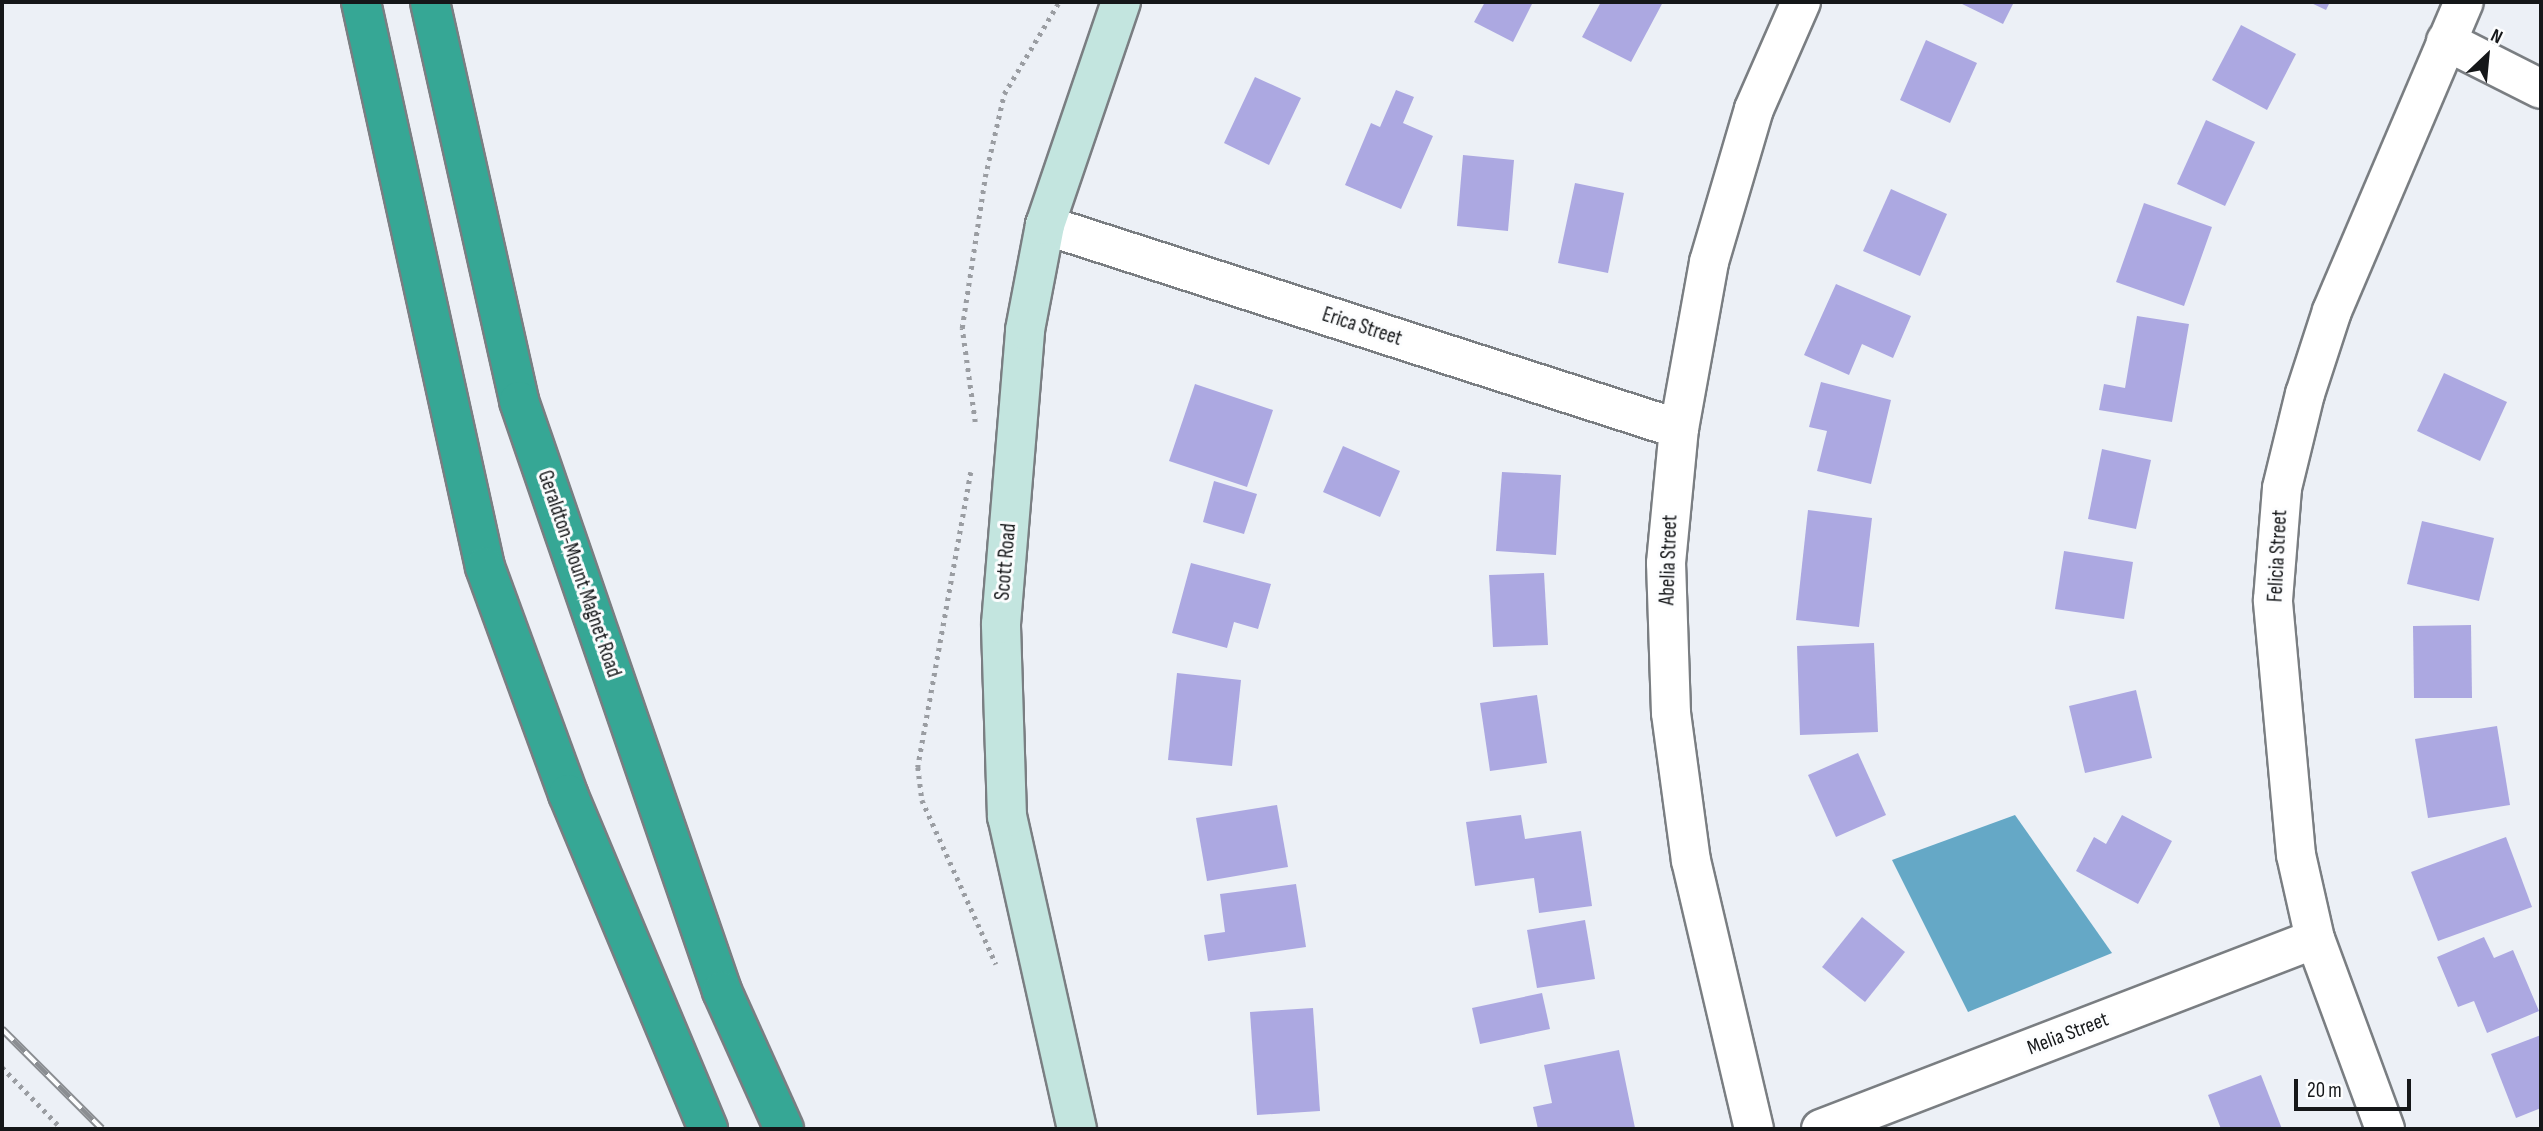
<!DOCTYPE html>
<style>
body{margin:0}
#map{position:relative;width:2543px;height:1131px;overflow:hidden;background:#ecf0f6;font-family:"Sofia Sans Condensed",sans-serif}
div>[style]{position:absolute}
.water>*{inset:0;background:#65a8c6}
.building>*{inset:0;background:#aca8e1}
.path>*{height:4.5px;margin-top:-2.25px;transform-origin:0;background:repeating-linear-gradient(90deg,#9a9da2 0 3.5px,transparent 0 8.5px)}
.roads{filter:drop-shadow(2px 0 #7a7e82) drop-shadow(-2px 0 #7a7e82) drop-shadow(0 2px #7a7e82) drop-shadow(0 -2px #7a7e82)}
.street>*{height:38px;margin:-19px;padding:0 19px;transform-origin:19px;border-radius:19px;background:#fff}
.secondary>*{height:38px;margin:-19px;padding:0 19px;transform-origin:19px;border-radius:19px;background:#c3e5df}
.highway>*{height:38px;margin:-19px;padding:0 19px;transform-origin:19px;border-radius:19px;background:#36a795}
.rail>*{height:8px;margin-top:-4px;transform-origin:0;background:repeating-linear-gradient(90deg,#fcfdfe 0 16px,#8b8e92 0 32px);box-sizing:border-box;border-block:2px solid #8b8e92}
span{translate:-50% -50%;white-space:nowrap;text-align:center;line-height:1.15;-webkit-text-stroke:6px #fcfdfe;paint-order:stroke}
.street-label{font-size:21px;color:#151719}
.frame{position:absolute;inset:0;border:4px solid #151719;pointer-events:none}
.north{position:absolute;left:2452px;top:21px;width:70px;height:70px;-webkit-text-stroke:5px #fcfdfe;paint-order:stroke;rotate:26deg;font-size:19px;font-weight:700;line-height:28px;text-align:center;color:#151719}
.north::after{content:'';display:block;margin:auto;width:24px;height:32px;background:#151719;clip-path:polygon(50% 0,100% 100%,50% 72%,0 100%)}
.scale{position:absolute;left:2294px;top:1079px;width:117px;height:32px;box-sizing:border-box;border:4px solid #151719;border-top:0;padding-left:9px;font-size:21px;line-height:24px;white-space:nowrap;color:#151719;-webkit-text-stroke:5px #fcfdfe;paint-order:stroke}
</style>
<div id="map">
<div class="water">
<div style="clip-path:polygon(2015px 815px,2112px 953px,1968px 1012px,1892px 860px)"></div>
</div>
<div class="building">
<div style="clip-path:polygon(1485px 2px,1533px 2px,1513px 42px,1474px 22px)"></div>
<div style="clip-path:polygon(1601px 2px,1663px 2px,1631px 62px,1582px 37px)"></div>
<div style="clip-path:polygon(1958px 2px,2014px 2px,2003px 24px)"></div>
<div style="clip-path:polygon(2309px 2px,2330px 2px,2326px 10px)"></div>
<div style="clip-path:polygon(2241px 25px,2296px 54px,2267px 110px,2212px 80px)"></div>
<div style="clip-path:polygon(1926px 40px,1977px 63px,1950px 123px,1900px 100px)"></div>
<div style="clip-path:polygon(1255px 77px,1301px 98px,1269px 165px,1224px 143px)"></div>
<div style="clip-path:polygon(1396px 90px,1414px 97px,1403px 123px,1433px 136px,1401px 209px,1345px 185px,1371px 123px,1380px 127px)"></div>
<div style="clip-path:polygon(2206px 120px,2255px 142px,2225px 206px,2177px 184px)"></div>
<div style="clip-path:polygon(1463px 155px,1514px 160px,1508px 231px,1457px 226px)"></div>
<div style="clip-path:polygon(1575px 183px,1624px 193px,1608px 273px,1558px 263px)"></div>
<div style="clip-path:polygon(1891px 189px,1947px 214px,1920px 276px,1863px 251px)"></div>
<div style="clip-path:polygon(2144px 203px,2212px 227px,2184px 306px,2116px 282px)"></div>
<div style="clip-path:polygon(1836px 284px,1911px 316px,1893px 358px,1862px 344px,1849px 375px,1804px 355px)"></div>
<div style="clip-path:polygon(2137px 316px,2189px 324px,2172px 422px,2099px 410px,2104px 384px,2125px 388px)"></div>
<div style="clip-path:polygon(2444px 373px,2507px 402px,2480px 461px,2417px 431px)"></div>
<div style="clip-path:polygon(1821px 382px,1891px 400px,1871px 484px,1817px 471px,1827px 431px,1809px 427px)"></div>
<div style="clip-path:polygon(1195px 384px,1273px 410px,1247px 487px,1169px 461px)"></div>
<div style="clip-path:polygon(1343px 446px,1400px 471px,1380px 517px,1323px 492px)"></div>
<div style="clip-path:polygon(2102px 449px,2151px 460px,2136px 529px,2088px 519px)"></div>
<div style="clip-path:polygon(1502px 472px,1561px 475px,1556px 555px,1496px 551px)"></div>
<div style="clip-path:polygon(1214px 481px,1257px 494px,1244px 534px,1203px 522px)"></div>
<div style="clip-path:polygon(1808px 510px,1872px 518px,1859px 627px,1796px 620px)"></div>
<div style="clip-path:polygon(2422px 521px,2494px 538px,2479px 601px,2407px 584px)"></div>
<div style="clip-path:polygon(2064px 551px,2133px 562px,2124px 619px,2055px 609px)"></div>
<div style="clip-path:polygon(1191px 563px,1271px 584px,1258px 629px,1234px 622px,1227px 648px,1172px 633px)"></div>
<div style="clip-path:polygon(1544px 573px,1548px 645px,1493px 647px,1489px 575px)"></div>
<div style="clip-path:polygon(2471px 625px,2472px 698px,2414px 698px,2413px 626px)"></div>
<div style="clip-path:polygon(1874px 643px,1878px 732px,1800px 735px,1797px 646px)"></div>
<div style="clip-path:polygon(1177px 673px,1241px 680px,1232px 766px,1168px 760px)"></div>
<div style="clip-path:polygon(2136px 690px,2152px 758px,2085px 773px,2069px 706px)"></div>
<div style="clip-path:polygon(1537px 695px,1547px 763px,1490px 771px,1480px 703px)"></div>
<div style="clip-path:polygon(2497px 726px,2510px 805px,2428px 818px,2415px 739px)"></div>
<div style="clip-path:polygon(1858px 753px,1886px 815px,1836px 837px,1808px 775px)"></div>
<div style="clip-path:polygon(1277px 805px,1288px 867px,1207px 881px,1196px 818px)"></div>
<div style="clip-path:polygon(1521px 815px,1525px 839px,1581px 831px,1592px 906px,1539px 913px,1534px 878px,1475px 886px,1466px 822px)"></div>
<div style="clip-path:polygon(2122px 815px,2172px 841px,2138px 904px,2076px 871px,2094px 837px,2106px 844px)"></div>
<div style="clip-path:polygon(2506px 837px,2532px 907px,2438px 941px,2411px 872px)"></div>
<div style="clip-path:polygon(1296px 884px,1306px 947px,1208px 961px,1204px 935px,1225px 932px,1220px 894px)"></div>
<div style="clip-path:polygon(1862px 917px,1905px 952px,1865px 1002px,1822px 967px)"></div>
<div style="clip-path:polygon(1585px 920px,1595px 979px,1537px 988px,1527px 930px)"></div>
<div style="clip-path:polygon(2484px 937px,2494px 958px,2513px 950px,2539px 1011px,2487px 1033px,2474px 1001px,2458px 1007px,2437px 957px)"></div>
<div style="clip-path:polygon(1542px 993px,1550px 1029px,1480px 1044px,1472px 1008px)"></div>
<div style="clip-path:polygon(1313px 1008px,1320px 1111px,1257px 1115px,1250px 1012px)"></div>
<div style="clip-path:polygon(2541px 1035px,2541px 1108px,2516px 1118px,2491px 1054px)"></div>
<div style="clip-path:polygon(1619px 1050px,1635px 1128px,1538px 1129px,1533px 1107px,1552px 1103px,1544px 1065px)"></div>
<div style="clip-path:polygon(2261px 1075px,2282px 1129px,2221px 1129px,2208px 1095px)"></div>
</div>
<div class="path">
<div style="left:975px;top:422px;width:95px;rotate:-97.9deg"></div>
<div style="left:962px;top:328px;width:153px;rotate:-81.3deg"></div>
<div style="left:985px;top:177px;width:85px;rotate:-77.1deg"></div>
<div style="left:1004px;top:94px;width:107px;rotate:-59.1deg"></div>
<div style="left:971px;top:472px;width:300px;rotate:100.2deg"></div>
<div style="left:918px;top:767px;width:33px;rotate:83deg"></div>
<div style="left:922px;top:800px;width:180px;rotate:65.7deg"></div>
<div style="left:2px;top:1067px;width:86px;rotate:45.9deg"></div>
</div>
<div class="roads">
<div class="street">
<div style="left:2446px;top:41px;width:106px;rotate:26.8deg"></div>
<div style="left:1045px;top:225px;width:666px;rotate:17.84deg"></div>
<div style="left:1754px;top:1129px;width:275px;rotate:-103.2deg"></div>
<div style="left:1691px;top:861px;width:149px;rotate:-97.7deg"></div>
<div style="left:1671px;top:713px;width:150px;rotate:-91.9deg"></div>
<div style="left:1666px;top:563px;width:135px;rotate:-84.5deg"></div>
<div style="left:1679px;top:429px;width:170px;rotate:-79.8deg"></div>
<div style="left:1709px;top:262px;width:159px;rotate:-73.6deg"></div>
<div style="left:1754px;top:109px;width:117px;rotate:-66.3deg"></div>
<div style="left:1821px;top:1129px;width:529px;rotate:-21.04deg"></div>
<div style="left:2385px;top:1129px;width:202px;rotate:-110.2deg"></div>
<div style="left:2315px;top:939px;width:86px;rotate:-102.7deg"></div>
<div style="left:2296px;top:855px;width:256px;rotate:-95.2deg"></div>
<div style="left:2273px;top:600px;width:112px;rotate:-85.4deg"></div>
<div style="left:2282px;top:488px;width:97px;rotate:-76.3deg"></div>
<div style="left:2305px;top:394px;width:87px;rotate:-72deg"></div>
<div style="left:2332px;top:311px;width:336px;rotate:-66.9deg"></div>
</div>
<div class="secondary">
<div style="left:1077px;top:1129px;width:320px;rotate:-102.6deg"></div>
<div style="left:1007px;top:817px;width:193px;rotate:-91.8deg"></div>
<div style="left:1001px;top:624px;width:295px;rotate:-85.3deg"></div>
<div style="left:1025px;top:330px;width:107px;rotate:-79.2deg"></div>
<div style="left:1045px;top:225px;width:236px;rotate:-71.2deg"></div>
</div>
<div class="highway">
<div style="left:361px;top:2px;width:578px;rotate:77.62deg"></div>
<div style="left:485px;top:567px;width:242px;rotate:69.9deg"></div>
<div style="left:568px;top:794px;width:363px;rotate:67.3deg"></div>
<div style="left:430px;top:2px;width:409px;rotate:77.4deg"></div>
<div style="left:519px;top:401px;width:624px;rotate:71.01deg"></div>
<div style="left:722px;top:991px;width:151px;rotate:65.8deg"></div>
</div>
</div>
<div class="rail">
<div style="left:2px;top:1029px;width:141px;rotate:45deg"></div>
</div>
<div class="street-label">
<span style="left:1362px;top:327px;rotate:18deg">Erica Street</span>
<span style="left:2278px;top:556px;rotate:-87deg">Felicia Street</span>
<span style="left:1669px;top:560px;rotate:-88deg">Abelia Street</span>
<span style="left:1006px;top:562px;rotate:-85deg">Scott Road</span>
<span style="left:579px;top:574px;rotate:71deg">Geraldton-Mount Magnet Road</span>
<span style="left:2068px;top:1034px;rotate:-21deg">Melia Street</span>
</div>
<div class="frame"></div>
<div class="north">N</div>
<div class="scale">20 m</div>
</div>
